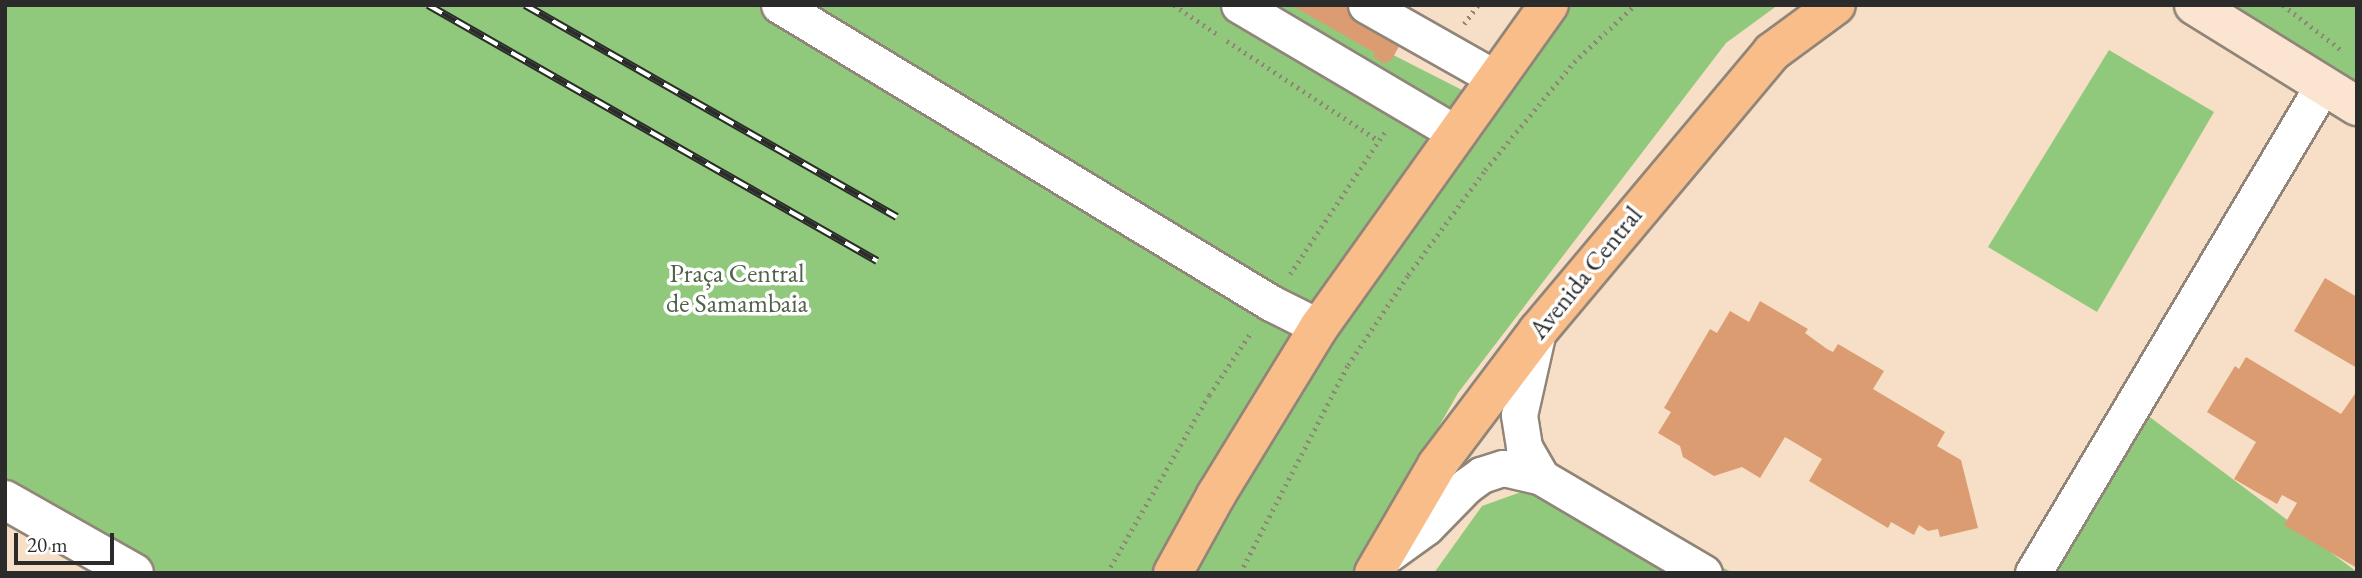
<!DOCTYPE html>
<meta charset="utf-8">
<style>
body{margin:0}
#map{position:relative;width:2362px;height:578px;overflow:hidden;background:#f6dfc6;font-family:"EB Garamond",serif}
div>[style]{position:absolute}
.green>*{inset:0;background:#91c97c}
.building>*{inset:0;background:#dc9c72}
.path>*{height:4.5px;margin-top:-2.25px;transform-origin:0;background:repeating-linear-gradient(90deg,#908578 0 2px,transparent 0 7px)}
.roads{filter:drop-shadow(2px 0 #908578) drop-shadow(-2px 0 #908578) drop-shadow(0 2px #908578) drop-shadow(0 -2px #908578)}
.minor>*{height:35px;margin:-17.5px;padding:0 17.5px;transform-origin:17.5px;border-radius:17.5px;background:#fff}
.tertiary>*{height:38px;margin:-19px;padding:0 19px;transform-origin:19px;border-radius:19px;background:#fff}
.secondary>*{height:38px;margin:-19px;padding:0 19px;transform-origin:19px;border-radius:19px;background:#fce5d0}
.primary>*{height:38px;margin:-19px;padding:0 19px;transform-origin:19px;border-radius:19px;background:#f8bd89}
.rail>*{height:8px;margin-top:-4px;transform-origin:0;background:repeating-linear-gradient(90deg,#fff 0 16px,#2b2b2b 0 32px);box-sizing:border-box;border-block:2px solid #2b2b2b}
span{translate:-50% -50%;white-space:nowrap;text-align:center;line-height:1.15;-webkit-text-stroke:7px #fff;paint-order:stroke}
.street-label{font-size:26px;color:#2b2b2b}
.park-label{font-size:26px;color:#4f6247}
.frame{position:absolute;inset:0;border:7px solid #2b2b2b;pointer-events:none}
.scale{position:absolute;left:14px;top:533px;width:100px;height:32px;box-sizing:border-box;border:4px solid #2b2b2b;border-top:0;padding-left:9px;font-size:21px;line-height:24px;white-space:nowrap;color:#2b2b2b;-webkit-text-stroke:5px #fff;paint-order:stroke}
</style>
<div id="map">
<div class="green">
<div style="clip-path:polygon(5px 5px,1295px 5px,1468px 93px,1320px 297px,1304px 303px,1281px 357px,1164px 573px,119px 573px,5px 509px)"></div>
<div style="clip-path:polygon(1566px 5px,1778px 5px,1726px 43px,1458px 393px,1355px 573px,1187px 573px,1310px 355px)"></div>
<div style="clip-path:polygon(2221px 5px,2357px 5px,2357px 87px)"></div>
<div style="clip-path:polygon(2109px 50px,2214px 112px,2097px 312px,1988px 247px)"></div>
<div style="clip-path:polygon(2139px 409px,2357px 572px,2357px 573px,2046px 573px)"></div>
<div style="clip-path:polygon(1560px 478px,1733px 573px,1434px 573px,1482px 506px)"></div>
</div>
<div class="building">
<div style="clip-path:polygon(1291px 5px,1356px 5px,1404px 37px,1391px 61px,1388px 60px,1386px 64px,1373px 57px,1375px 53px)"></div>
<div style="clip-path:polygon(2325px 278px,2357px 297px,2357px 368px,2294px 331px)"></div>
<div style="clip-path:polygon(1760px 301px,1808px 329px,1805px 333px,1827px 349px,1833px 352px,1838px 344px,1884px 371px,1873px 389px,1945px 432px,1937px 446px,1961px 460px,1978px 528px,1940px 537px,1938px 529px,1928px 531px,1919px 525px,1914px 535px,1891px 522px,1888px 528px,1809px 481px,1822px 459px,1785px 437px,1760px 478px,1742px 467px,1714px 476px,1683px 457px,1680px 446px,1658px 433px,1671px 412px,1664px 408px,1710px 329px,1717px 333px,1730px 311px,1749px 322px)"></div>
<div style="clip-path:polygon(2246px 357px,2341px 414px,2357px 391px,2357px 568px,2284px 525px,2297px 503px,2282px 495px,2277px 504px,2234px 479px,2256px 442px,2207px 412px,2235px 366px,2239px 369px)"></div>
</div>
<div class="path">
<div style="left:1174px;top:5px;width:55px;rotate:34deg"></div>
<div style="left:2283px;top:5px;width:77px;rotate:37.6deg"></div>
<div style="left:1464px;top:24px;width:24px;rotate:-54deg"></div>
<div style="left:1227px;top:41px;width:181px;rotate:33.3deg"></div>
<div style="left:1290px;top:274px;width:173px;rotate:-56.3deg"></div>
<div style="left:1107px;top:573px;width:205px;rotate:-60.2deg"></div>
<div style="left:1209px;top:395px;width:77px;rotate:-56.1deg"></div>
<div style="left:1240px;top:573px;width:234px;rotate:-62.6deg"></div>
<div style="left:1348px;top:365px;width:108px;rotate:-56.3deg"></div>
<div style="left:1408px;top:275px;width:130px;rotate:-53.7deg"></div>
<div style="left:1485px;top:170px;width:140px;rotate:-50.5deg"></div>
<div style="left:1574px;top:62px;width:83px;rotate:-43.1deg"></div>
</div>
<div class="roads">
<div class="minor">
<div style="left:779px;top:5px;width:575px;rotate:31.2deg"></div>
<div style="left:1271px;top:303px;width:54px;rotate:26.6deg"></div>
<div style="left:1239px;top:5px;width:253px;rotate:30.6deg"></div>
<div style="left:1366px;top:5px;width:150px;rotate:29.5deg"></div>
<div style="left:1538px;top:331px;width:86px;rotate:102.7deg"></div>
<div style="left:1519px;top:415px;width:32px;rotate:81deg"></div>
<div style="left:1524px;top:447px;width:34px;rotate:60deg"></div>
<div style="left:1383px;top:558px;width:53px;rotate:-35.8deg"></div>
<div style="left:1426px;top:527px;width:57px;rotate:-45.7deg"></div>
<div style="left:1466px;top:486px;width:19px;rotate:-36deg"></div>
<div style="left:1481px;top:475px;width:23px;rotate:-18deg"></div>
<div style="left:1503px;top:468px;width:39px;rotate:13deg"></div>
<div style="left:1541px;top:477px;width:189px;rotate:30.5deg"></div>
<div style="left:2033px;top:573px;width:568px;rotate:-59.28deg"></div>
</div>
<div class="tertiary">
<div style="left:5px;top:500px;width:148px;rotate:29.5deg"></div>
</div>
<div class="secondary">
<div style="left:2194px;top:5px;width:192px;rotate:31.8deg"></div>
</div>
<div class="primary">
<div style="left:1173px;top:573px;width:89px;rotate:-61.1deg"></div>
<div style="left:1216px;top:495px;width:197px;rotate:-58.5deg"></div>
<div style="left:1319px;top:327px;width:396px;rotate:-54.5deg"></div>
<div style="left:1374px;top:573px;width:125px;rotate:-59.7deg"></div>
<div style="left:1437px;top:465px;width:168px;rotate:-53deg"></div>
<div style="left:1538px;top:331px;width:364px;rotate:-50deg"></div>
<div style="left:1772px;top:52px;width:79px;rotate:-36.3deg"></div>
</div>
</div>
<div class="rail">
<div style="left:428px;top:5px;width:517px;rotate:29.69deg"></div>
<div style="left:525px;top:5px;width:428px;rotate:29.7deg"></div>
</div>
<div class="street-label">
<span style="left:1586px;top:273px;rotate:-51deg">Avenida Central</span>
</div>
<div class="park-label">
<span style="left:737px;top:289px">Praça Central<br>de Samambaia</span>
</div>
<div class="frame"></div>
<div class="scale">20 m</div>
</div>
